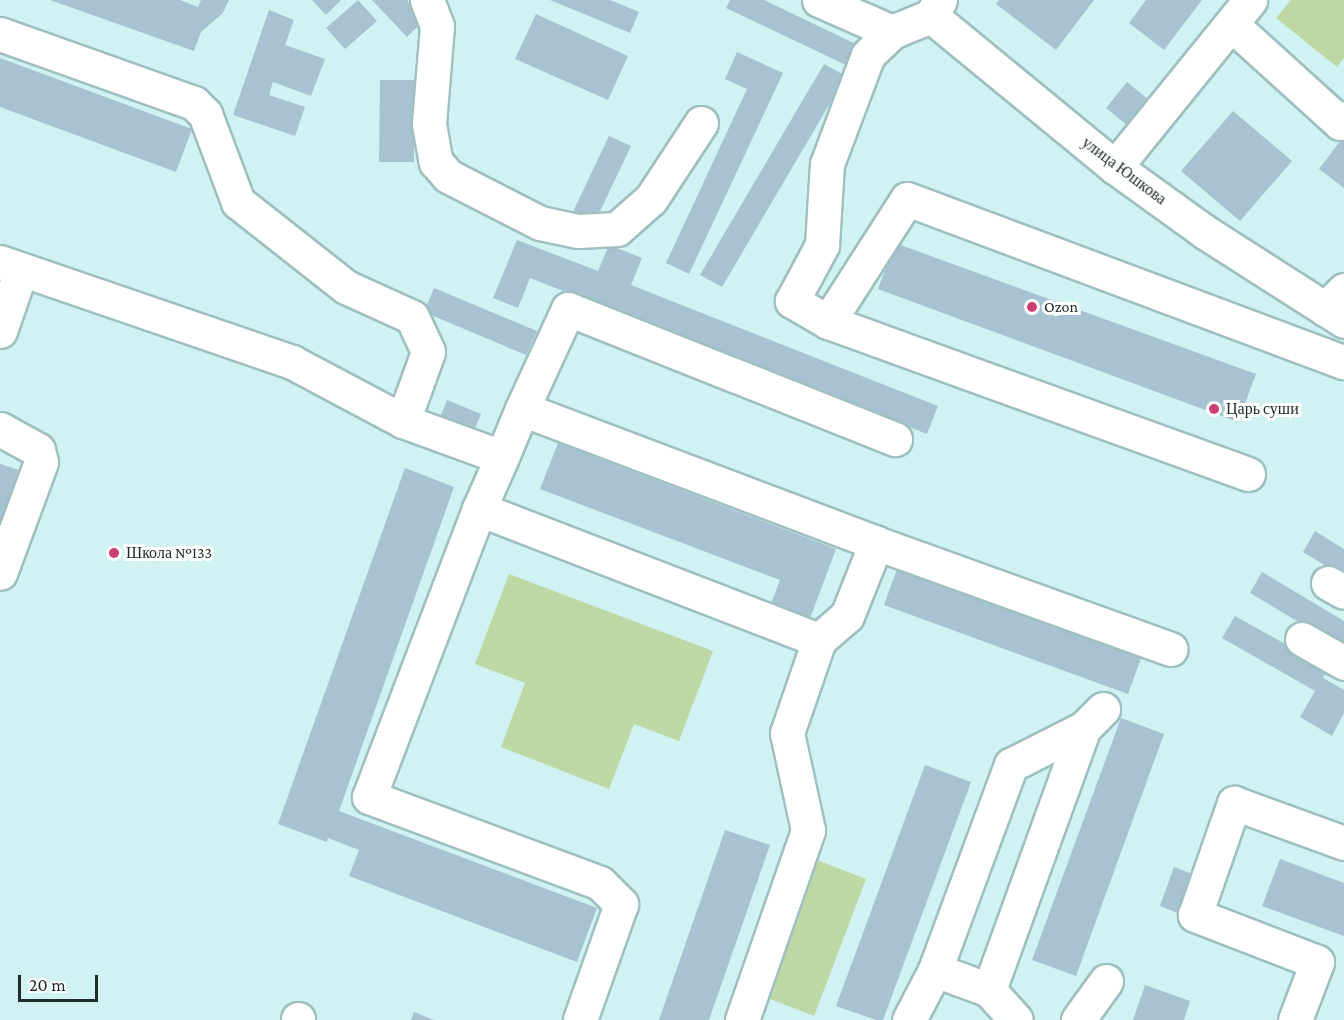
<!DOCTYPE html>
<meta charset="utf-8">
<style>
body{margin:0}
#map{position:relative;width:1344px;height:1020px;overflow:hidden;background:#d0f2f2;font-family:"Crimson Pro",serif}
div>[style]{position:absolute}
.green>*{inset:0;background:#bdd8a5}
.building>*{inset:0;background:#a7c2d0}
.roads{filter:drop-shadow(2px 0 #9fbfc0) drop-shadow(-2px 0 #9fbfc0) drop-shadow(0 2px #9fbfc0) drop-shadow(0 -2px #9fbfc0)}
.minor>*{height:33px;margin:-16.5px;padding:0 16.5px;transform-origin:16.5px;border-radius:16.5px;background:#fff}
.dots>*{width:16px;height:16px;translate:-50% -50%;box-sizing:border-box;border:3px solid #fff;border-radius:50%}
span{translate:-50% -50%;white-space:nowrap;text-align:center;line-height:1.15;-webkit-text-stroke:6px #fff;paint-order:stroke}
.street-label{font-size:16px;color:#202c2c}
.poi-label{font-size:16px;color:#202c2c}
.left{translate:0 -50%;text-align:left}
.scale{position:absolute;left:18px;top:975px;width:80px;height:27px;box-sizing:border-box;border:3px solid #202c2c;border-top:0;padding-left:8px;font-size:18px;line-height:21px;white-space:nowrap;color:#202c2c;-webkit-text-stroke:4px #fff;paint-order:stroke}
</style>
<div id="map">
<div class="green">
<div style="clip-path:polygon(1291px 0,1344px 0,1344px 58px,1337px 67px,1276px 18px)"></div>
<div style="clip-path:polygon(509px 574px,713px 651px,679px 741px,634px 724px,609px 789px,501px 747px,525px 683px,475px 664px)"></div>
<div style="clip-path:polygon(817px 860px,866px 879px,814px 1016px,765px 997px)"></div>
</div>
<div class="building">
<div style="clip-path:polygon(50px 0,180px 0,198px 7px,201px 0,229px 0,223px 13px,201px 32px,194px 51px)"></div>
<div style="clip-path:polygon(312px 0,341px 0,326px 15px)"></div>
<div style="clip-path:polygon(358px 0,377px 21px,345px 49px,326px 28px)"></div>
<div style="clip-path:polygon(372px 0,407px 0,425px 19px,407px 37px)"></div>
<div style="clip-path:polygon(550px 0,610px 0,639px 12px,630px 33px)"></div>
<div style="clip-path:polygon(730px 0,764px 0,858px 45px,848px 66px,726px 8px)"></div>
<div style="clip-path:polygon(999px 0,1094px 0,1056px 50px,996px 4px)"></div>
<div style="clip-path:polygon(1146px 0,1202px 0,1164px 50px,1129px 23px)"></div>
<div style="clip-path:polygon(269px 10px,294px 20px,285px 45px,325px 59px,311px 96px,273px 82px,269px 95px,305px 107px,295px 136px,233px 115px)"></div>
<div style="clip-path:polygon(536px 14px,628px 56px,608px 100px,515px 59px)"></div>
<div style="clip-path:polygon(737px 52px,783px 73px,689px 274px,666px 263px,747px 89px,725px 79px)"></div>
<div style="clip-path:polygon(0 58px,192px 129px,176px 172px,0 107px)"></div>
<div style="clip-path:polygon(824px 64px,846px 76px,722px 287px,700px 275px)"></div>
<div style="clip-path:polygon(380px 80px,414px 80px,414px 162px,379px 162px)"></div>
<div style="clip-path:polygon(1127px 82px,1149px 100px,1128px 126px,1106px 108px)"></div>
<div style="clip-path:polygon(1233px 111px,1292px 161px,1240px 221px,1181px 171px)"></div>
<div style="clip-path:polygon(609px 136px,631px 146px,594px 224px,572px 214px)"></div>
<div style="clip-path:polygon(1344px 136px,1344px 188px,1319px 169px)"></div>
<div style="clip-path:polygon(517px 240px,598px 271px,609px 245px,642px 258px,631px 285px,938px 406px,927px 434px,530px 278px,518px 308px,493px 298px)"></div>
<div style="clip-path:polygon(895px 243px,1256px 374px,1238px 422px,878px 289px)"></div>
<div style="clip-path:polygon(434px 288px,537px 331px,526px 355px,424px 312px)"></div>
<div style="clip-path:polygon(447px 400px,481px 414px,471px 438px,437px 425px)"></div>
<div style="clip-path:polygon(558px 443px,836px 549px,809px 621px,770px 606px,780px 580px,540px 489px)"></div>
<div style="clip-path:polygon(0 464px,23px 471px,0 533px)"></div>
<div style="clip-path:polygon(405px 468px,454px 487px,339px 811px,597px 908px,577px 962px,349px 876px,359px 850px,328px 838px,327px 842px,278px 824px)"></div>
<div style="clip-path:polygon(1315px 531px,1344px 549px,1344px 577px,1303px 552px)"></div>
<div style="clip-path:polygon(900px 561px,1144px 650px,1128px 694px,884px 605px)"></div>
<div style="clip-path:polygon(1262px 572px,1344px 621px,1344px 649px,1250px 593px)"></div>
<div style="clip-path:polygon(1235px 616px,1328px 668px,1323px 678px,1344px 690px,1344px 713px,1332px 736px,1300px 717px,1315px 691px,1222px 638px)"></div>
<div style="clip-path:polygon(1121px 718px,1164px 734px,1076px 976px,1032px 960px)"></div>
<div style="clip-path:polygon(925px 765px,971px 782px,883px 1020px,876px 1020px,836px 1006px)"></div>
<div style="clip-path:polygon(725px 830px,770px 845px,709px 1020px,659px 1020px)"></div>
<div style="clip-path:polygon(1280px 859px,1344px 883px,1344px 936px,1262px 906px)"></div>
<div style="clip-path:polygon(1174px 867px,1195px 875px,1180px 914px,1160px 906px)"></div>
<div style="clip-path:polygon(1145px 985px,1190px 1001px,1184px 1020px,1133px 1020px)"></div>
<div style="clip-path:polygon(414px 1012px,434px 1020px,411px 1020px)"></div>
</div>
<div class="roads">
<div class="minor">
<div style="left:427px;top:0;width:28px;rotate:69deg"></div>
<div style="left:437px;top:26px;width:98px;rotate:94.7deg"></div>
<div style="left:429px;top:124px;width:39px;rotate:80deg"></div>
<div style="left:436px;top:162px;width:18px;rotate:49deg"></div>
<div style="left:448px;top:176px;width:103px;rotate:27.1deg"></div>
<div style="left:540px;top:223px;width:39px;rotate:12deg"></div>
<div style="left:578px;top:231px;width:39px;rotate:-3deg"></div>
<div style="left:617px;top:229px;width:45px;rotate:-41.4deg"></div>
<div style="left:651px;top:199px;width:91px;rotate:-56.7deg"></div>
<div style="left:819px;top:0;width:80px;rotate:23.7deg"></div>
<div style="left:940px;top:0;width:18px;rotate:119deg"></div>
<div style="left:931px;top:16px;width:238px;rotate:39.4deg"></div>
<div style="left:1115px;top:167px;width:111px;rotate:35.8deg"></div>
<div style="left:1205px;top:232px;width:165px;rotate:32.6deg"></div>
<div style="left:1231px;top:24px;width:147px;rotate:42.2deg"></div>
<div style="left:1340px;top:123px;width:6px;rotate:-51deg"></div>
<div style="left:0;top:34px;width:206px;rotate:19.6deg"></div>
<div style="left:194px;top:103px;width:16px;rotate:45deg"></div>
<div style="left:205px;top:114px;width:94px;rotate:69.4deg"></div>
<div style="left:238px;top:202px;width:137px;rotate:38.2deg"></div>
<div style="left:346px;top:287px;width:72px;rotate:24.4deg"></div>
<div style="left:412px;top:317px;width:38px;rotate:65deg"></div>
<div style="left:428px;top:352px;width:73px;rotate:109.9deg"></div>
<div style="left:1115px;top:167px;width:215px;rotate:-51deg"></div>
<div style="left:0;top:262px;width:309px;rotate:18.9deg"></div>
<div style="left:292px;top:362px;width:126px;rotate:28deg"></div>
<div style="left:403px;top:421px;width:105px;rotate:20deg"></div>
<div style="left:502px;top:457px;width:57px;rotate:113.9deg"></div>
<div style="left:479px;top:509px;width:308px;rotate:110.9deg"></div>
<div style="left:369px;top:797px;width:246px;rotate:20.4deg"></div>
<div style="left:600px;top:883px;width:30px;rotate:45deg"></div>
<div style="left:621px;top:904px;width:123px;rotate:109.5deg"></div>
<div style="left:1325px;top:309px;width:27px;rotate:-45deg"></div>
<div style="left:828px;top:322px;width:42px;rotate:-149.7deg"></div>
<div style="left:792px;top:301px;width:64px;rotate:-61.8deg"></div>
<div style="left:822px;top:245px;width:81px;rotate:-86.5deg"></div>
<div style="left:827px;top:164px;width:116px;rotate:-69.4deg"></div>
<div style="left:868px;top:55px;width:33px;rotate:-44deg"></div>
<div style="left:892px;top:32px;width:42px;rotate:-22.3deg"></div>
<div style="left:0;top:331px;width:65px;rotate:-71deg"></div>
<div style="left:522px;top:409px;width:110px;rotate:-65.3deg"></div>
<div style="left:568px;top:309px;width:352px;rotate:21.7deg"></div>
<div style="left:0;top:429px;width:43px;rotate:28.9deg"></div>
<div style="left:38px;top:450px;width:12px;rotate:76deg"></div>
<div style="left:41px;top:462px;width:118px;rotate:110.3deg"></div>
<div style="left:502px;top:457px;width:52px;rotate:-67.4deg"></div>
<div style="left:522px;top:409px;width:379px;rotate:20.7deg"></div>
<div style="left:1248px;top:474px;width:447px;rotate:-160.1deg"></div>
<div style="left:828px;top:322px;width:146px;rotate:-57.3deg"></div>
<div style="left:907px;top:199px;width:466px;rotate:20.5deg"></div>
<div style="left:479px;top:509px;width:364px;rotate:21.1deg"></div>
<div style="left:1328px;top:583px;width:18px;rotate:29deg"></div>
<div style="left:1302px;top:639px;width:48px;rotate:29.7deg"></div>
<div style="left:935px;top:970px;width:219px;rotate:-69.7deg"></div>
<div style="left:1011px;top:765px;width:82px;rotate:-26.9deg"></div>
<div style="left:989px;top:990px;width:279px;rotate:-70.1deg"></div>
<div style="left:1084px;top:728px;width:27px;rotate:-45deg"></div>
<div style="left:298px;top:1019px;width:1px;rotate:90deg"></div>
<div style="left:742px;top:1020px;width:201px;rotate:-70.8deg"></div>
<div style="left:808px;top:830px;width:99px;rotate:-102.2deg"></div>
<div style="left:787px;top:733px;width:98px;rotate:-71deg"></div>
<div style="left:819px;top:640px;width:37px;rotate:-41deg"></div>
<div style="left:847px;top:616px;width:79px;rotate:-68.3deg"></div>
<div style="left:876px;top:543px;width:313px;rotate:19.8deg"></div>
<div style="left:909px;top:1020px;width:56px;rotate:-62.5deg"></div>
<div style="left:935px;top:970px;width:58px;rotate:20.3deg"></div>
<div style="left:989px;top:990px;width:40px;rotate:48deg"></div>
<div style="left:1078px;top:1020px;width:48px;rotate:-54.3deg"></div>
<div style="left:1295px;top:1020px;width:62px;rotate:-69.2deg"></div>
<div style="left:1317px;top:962px;width:131px;rotate:-158.9deg"></div>
<div style="left:1195px;top:915px;width:119px;rotate:-70.8deg"></div>
<div style="left:1234px;top:803px;width:117px;rotate:20deg"></div>
</div>
</div>
<div class="dots">
<div style="left:1032px;top:307px;background:#cb3f73"></div>
<div style="left:1214px;top:409px;background:#cb3f73"></div>
<div style="left:114px;top:553px;background:#cb3f73"></div>
</div>
<div class="street-label">
<span style="left:1124px;top:171px;rotate:37deg">улица Юшкова</span>
</div>
<div class="poi-label">
<span class="left" style="left:1044px;top:307px">Ozon</span>
<span class="left" style="left:1226px;top:409px">Царь суши</span>
<span class="left" style="left:126px;top:553px">Школа №133</span>
</div>
<div class="scale">20 m</div>
</div>
